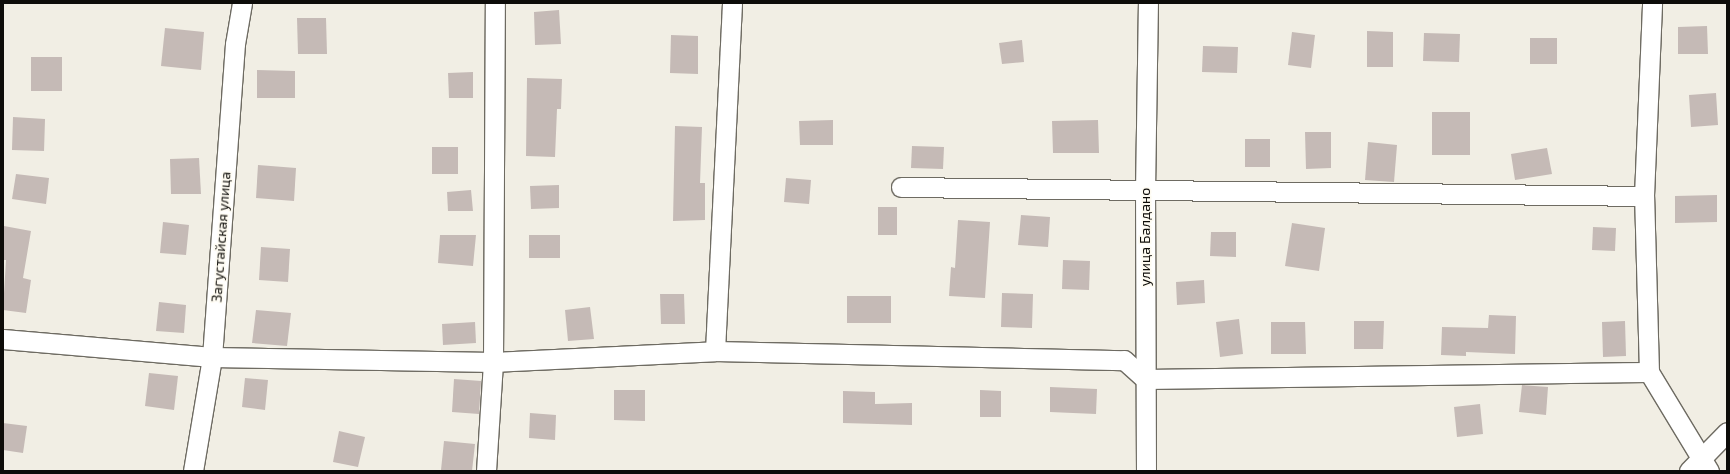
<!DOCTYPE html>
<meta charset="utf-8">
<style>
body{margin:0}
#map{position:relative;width:1730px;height:474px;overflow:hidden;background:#f1eee4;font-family:"Exo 2",sans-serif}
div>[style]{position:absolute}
.building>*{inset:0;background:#c5bab6}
.roads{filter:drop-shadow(1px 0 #6e6b62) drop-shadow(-1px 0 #6e6b62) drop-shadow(0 1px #6e6b62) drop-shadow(0 -1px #6e6b62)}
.minor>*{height:19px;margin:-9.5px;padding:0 9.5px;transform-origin:9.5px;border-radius:9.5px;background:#fff}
span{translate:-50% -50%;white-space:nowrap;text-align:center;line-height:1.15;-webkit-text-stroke:3px #fefbf1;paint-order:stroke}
.street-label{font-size:14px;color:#0d0c09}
.frame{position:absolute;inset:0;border:4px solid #0d0c09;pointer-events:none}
</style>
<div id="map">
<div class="building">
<div style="clip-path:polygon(559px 10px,561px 44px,535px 45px,534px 12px)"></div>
<div style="clip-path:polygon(297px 18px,326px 18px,327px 54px,298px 54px)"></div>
<div style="clip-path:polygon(1707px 26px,1708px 54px,1678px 54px,1678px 27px)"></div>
<div style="clip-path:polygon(165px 28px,204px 32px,201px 70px,161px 66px)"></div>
<div style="clip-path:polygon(1367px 31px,1393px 32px,1393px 67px,1367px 67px)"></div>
<div style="clip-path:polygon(1292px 32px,1315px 35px,1311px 68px,1288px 65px)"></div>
<div style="clip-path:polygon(1424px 33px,1460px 34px,1459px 62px,1423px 61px)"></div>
<div style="clip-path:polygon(671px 35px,698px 36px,698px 74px,670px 73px)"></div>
<div style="clip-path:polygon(1530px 38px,1557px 38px,1557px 64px,1530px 64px)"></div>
<div style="clip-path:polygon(1022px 40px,1024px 62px,1002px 64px,999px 43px)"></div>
<div style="clip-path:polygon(1203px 46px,1238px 47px,1237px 73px,1202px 72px)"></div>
<div style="clip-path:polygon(31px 57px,62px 57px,62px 91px,31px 91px)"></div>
<div style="clip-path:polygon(257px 70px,295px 71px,295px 98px,257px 98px)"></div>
<div style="clip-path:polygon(473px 72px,473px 98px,449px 98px,448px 73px)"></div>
<div style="clip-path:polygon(527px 78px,562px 79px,561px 109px,557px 109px,555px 157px,526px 156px)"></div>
<div style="clip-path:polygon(1716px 93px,1718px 125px,1691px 127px,1689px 95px)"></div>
<div style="clip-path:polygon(1432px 112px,1470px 112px,1470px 155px,1432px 155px)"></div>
<div style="clip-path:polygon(13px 117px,45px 119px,44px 151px,12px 150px)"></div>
<div style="clip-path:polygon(833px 120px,833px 145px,800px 145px,799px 121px)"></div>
<div style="clip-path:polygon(1098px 120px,1099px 153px,1053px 153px,1052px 121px)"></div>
<div style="clip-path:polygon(675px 126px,702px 127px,700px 183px,705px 183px,705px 220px,673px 221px)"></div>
<div style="clip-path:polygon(1305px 132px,1331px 132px,1331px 168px,1306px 169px)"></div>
<div style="clip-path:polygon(1245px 139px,1270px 139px,1270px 167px,1245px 167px)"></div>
<div style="clip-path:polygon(1368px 142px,1397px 145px,1394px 182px,1365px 180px)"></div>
<div style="clip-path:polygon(912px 146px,944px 147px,943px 169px,911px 168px)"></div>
<div style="clip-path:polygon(432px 147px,458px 147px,458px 174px,432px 174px)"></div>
<div style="clip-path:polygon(1547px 148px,1552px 174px,1515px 180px,1511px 154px)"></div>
<div style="clip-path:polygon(199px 158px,201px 194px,171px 194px,170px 159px)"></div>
<div style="clip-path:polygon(258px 165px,296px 168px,294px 201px,256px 198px)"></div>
<div style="clip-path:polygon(16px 174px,49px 178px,46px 204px,12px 199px)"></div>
<div style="clip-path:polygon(786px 178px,811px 180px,809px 204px,784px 202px)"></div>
<div style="clip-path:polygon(559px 185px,559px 208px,531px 209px,530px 186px)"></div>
<div style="clip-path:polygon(471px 190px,473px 211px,448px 211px,447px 192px)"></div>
<div style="clip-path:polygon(1717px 195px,1717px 222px,1675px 223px,1675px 196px)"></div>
<div style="clip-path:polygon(878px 207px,897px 207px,897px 235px,878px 235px)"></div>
<div style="clip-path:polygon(1021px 215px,1050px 217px,1048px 247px,1018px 245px)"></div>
<div style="clip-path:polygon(958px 220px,990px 222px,985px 298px,949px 296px,951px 267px,955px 268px)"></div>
<div style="clip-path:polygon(163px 222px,189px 225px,186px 255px,160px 253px)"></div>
<div style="clip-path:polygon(1292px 223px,1325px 228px,1319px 271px,1285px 266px)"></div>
<div style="clip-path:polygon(4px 226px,31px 231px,23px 278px,31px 280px,26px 313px,3px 310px,6px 260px,3px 260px)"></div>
<div style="clip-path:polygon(1593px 227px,1616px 228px,1615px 251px,1592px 250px)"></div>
<div style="clip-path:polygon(1211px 232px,1236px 232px,1236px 257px,1210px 256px)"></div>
<div style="clip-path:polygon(440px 235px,476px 235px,473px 266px,438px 263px)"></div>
<div style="clip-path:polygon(529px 235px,560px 235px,560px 258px,529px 258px)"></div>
<div style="clip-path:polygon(261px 247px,290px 249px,288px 282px,259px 280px)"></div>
<div style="clip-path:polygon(1063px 260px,1090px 261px,1089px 290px,1062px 289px)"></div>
<div style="clip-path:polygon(1204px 280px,1205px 303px,1177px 305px,1176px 282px)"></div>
<div style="clip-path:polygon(1002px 293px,1033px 294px,1032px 328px,1001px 327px)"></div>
<div style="clip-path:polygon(660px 294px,684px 294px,685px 324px,661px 324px)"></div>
<div style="clip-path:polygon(847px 296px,891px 296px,891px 323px,847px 323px)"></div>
<div style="clip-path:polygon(159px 302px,186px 305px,184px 333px,156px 331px)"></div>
<div style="clip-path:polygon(590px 307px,594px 339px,568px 341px,565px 310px)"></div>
<div style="clip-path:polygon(256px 310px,291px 313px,287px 346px,252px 343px)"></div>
<div style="clip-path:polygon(1489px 315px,1516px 316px,1515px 354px,1466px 352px,1466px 356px,1441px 355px,1442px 327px,1488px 328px)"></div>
<div style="clip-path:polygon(1239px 319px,1243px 354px,1220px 357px,1216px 322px)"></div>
<div style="clip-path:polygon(1354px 321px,1384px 321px,1383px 349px,1354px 349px)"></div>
<div style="clip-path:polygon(1625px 321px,1626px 356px,1603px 357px,1602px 322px)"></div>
<div style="clip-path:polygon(475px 322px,476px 343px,443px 345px,442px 324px)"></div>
<div style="clip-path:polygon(1271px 322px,1305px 322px,1306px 354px,1271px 354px)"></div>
<div style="clip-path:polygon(149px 373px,178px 376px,174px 410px,145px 406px)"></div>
<div style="clip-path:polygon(245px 378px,268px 380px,265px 410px,242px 407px)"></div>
<div style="clip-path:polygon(454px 379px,481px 381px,479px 414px,452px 412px)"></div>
<div style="clip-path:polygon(1522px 385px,1548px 387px,1546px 415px,1519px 412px)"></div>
<div style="clip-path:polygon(1050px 387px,1097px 389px,1096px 414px,1050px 412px)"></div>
<div style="clip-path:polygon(614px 390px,645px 390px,645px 421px,614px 420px)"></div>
<div style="clip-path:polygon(980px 390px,1001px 391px,1001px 417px,980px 417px)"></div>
<div style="clip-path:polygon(843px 391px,875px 392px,875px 404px,912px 403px,912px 425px,843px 423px)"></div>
<div style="clip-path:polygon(1480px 404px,1483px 434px,1457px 437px,1454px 407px)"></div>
<div style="clip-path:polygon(530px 413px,556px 415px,555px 440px,529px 438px)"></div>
<div style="clip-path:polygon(3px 423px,27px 426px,23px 453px,3px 450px)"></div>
<div style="clip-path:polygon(339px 431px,365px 437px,358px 467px,333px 462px)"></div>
<div style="clip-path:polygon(444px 441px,475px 444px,472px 471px,441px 470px)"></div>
</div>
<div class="roads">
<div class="minor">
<div style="left:901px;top:187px;width:743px;rotate:0.69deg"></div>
<div style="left:3px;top:339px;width:210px;rotate:4.9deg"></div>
<div style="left:212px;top:357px;width:281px;rotate:1deg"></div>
<div style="left:493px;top:362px;width:222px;rotate:-2.8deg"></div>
<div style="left:715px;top:351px;width:409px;rotate:1.3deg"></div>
<div style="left:1124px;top:360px;width:28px;rotate:42deg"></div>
<div style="left:1145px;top:379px;width:504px;rotate:-0.8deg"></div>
<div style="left:1649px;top:372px;width:116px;rotate:58.8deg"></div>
<div style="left:715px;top:351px;width:348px;rotate:-87.2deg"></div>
<div style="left:1649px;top:372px;width:176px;rotate:-91.6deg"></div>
<div style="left:1644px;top:196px;width:193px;rotate:-87.6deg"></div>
<div style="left:193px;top:471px;width:116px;rotate:-80.5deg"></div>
<div style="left:212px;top:357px;width:314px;rotate:-85.8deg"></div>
<div style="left:235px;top:44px;width:42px;rotate:-80.3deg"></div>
<div style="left:486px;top:471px;width:109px;rotate:-86.3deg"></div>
<div style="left:493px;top:362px;width:359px;rotate:-89.7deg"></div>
<div style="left:1146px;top:471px;width:280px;rotate:-90.2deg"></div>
<div style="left:1145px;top:191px;width:188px;rotate:-89.1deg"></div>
<div style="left:1689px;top:471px;width:54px;rotate:-45.7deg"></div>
</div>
</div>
<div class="street-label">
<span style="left:221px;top:237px;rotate:-86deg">Загустайская улица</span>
<span style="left:1145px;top:237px;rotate:-90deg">улица Балдано</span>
</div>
<div class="frame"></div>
</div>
